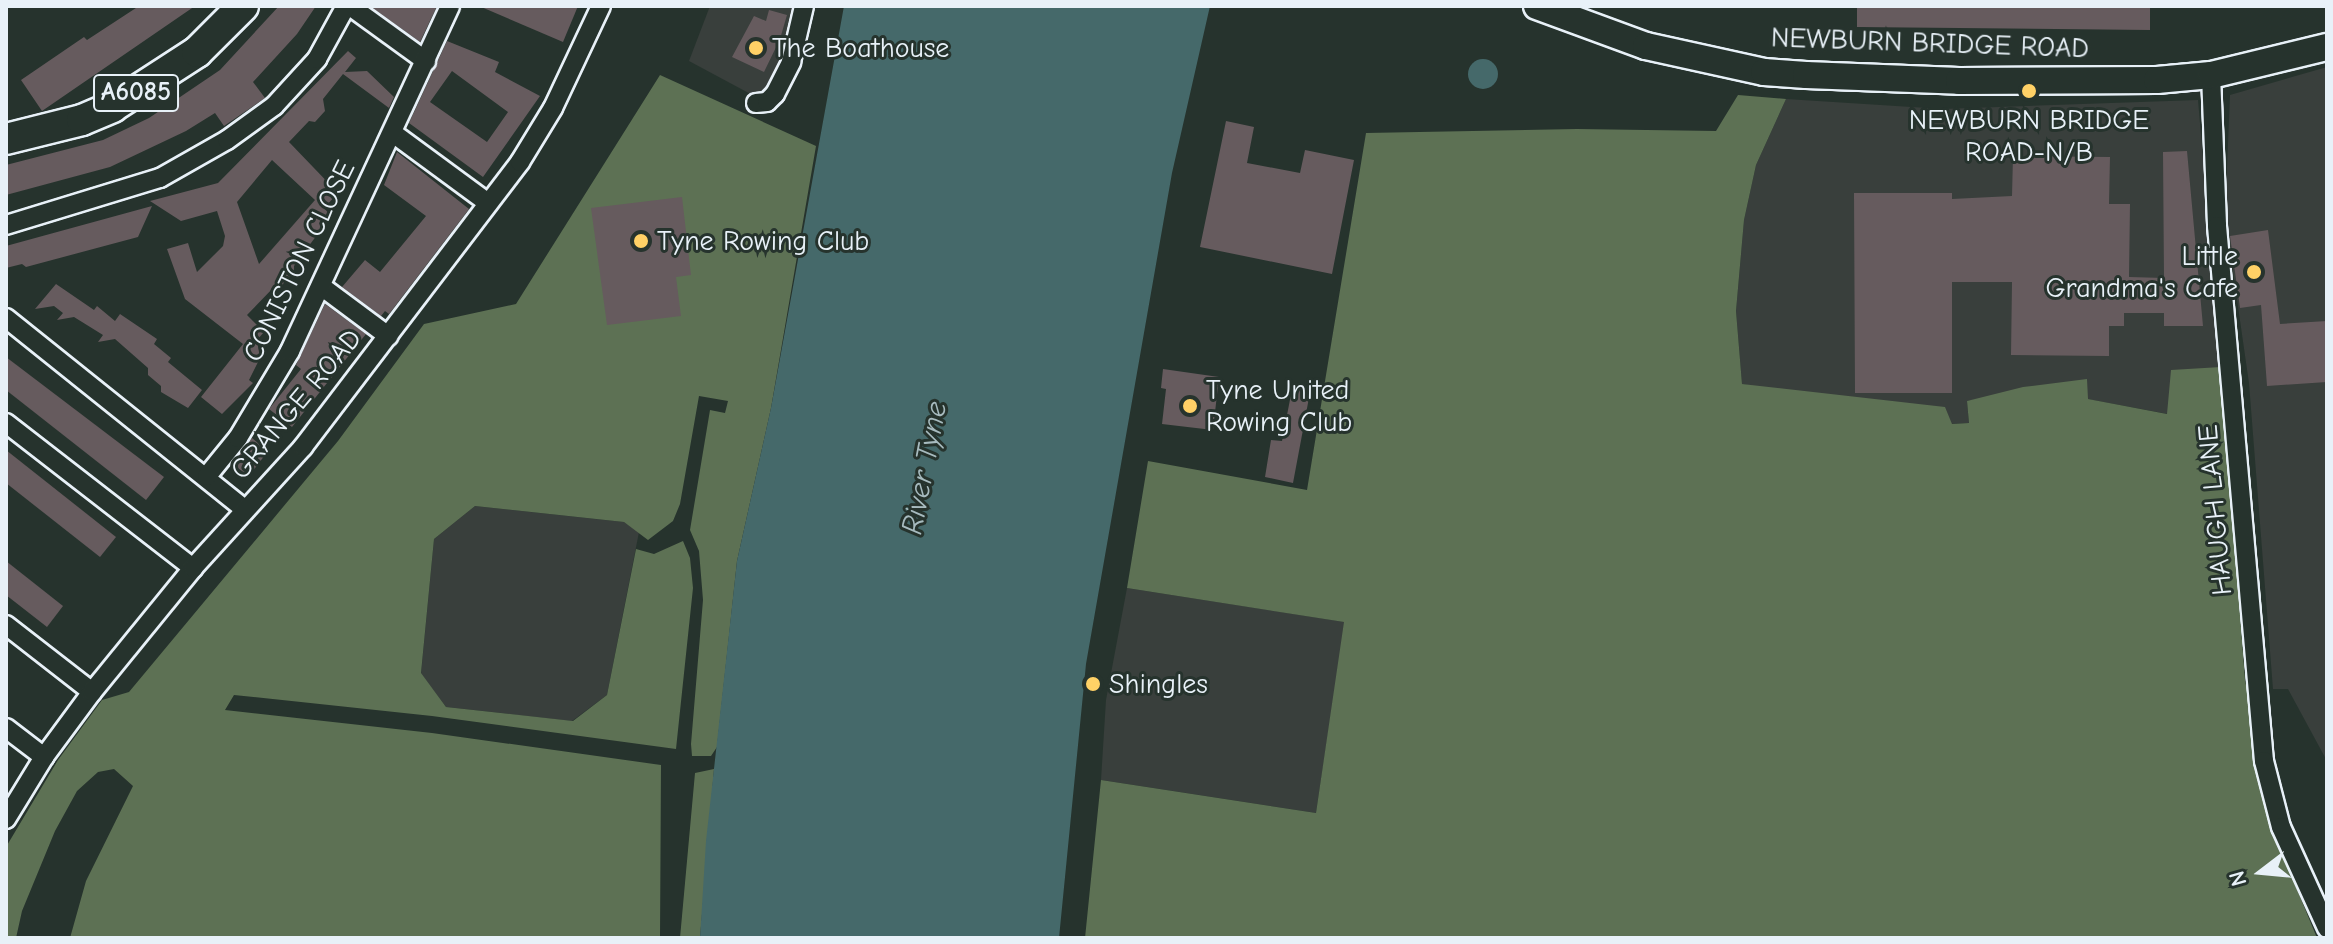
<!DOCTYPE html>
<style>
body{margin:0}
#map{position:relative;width:2333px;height:944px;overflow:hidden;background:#26332d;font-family:"Comic Neue",sans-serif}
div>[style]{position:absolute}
.built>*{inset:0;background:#393f3c}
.green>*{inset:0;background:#5d7154}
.water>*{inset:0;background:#45696a}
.round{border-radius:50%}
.building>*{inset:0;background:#665b5e}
.roads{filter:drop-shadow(2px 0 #e8f1f8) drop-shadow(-2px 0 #e8f1f8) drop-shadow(0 2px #e8f1f8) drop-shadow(0 -2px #e8f1f8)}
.street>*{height:18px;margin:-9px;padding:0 9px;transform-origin:9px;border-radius:9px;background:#26332d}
.secondary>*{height:26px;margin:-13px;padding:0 13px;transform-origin:13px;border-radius:13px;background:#26332d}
.primary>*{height:30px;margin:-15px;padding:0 15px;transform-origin:15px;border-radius:15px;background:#26332d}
.dots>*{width:22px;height:22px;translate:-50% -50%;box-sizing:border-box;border:4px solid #26332d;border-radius:50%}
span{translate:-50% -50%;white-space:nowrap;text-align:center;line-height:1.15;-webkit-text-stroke:6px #26332d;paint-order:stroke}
.shield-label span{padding:2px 6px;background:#26332d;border:2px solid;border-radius:6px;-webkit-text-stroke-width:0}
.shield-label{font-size:26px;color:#e8f1f8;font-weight:700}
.street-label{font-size:28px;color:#e8f1f8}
.poi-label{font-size:28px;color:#e8f1f8}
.left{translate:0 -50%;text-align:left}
.right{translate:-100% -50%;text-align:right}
.water-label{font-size:30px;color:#a7bbbf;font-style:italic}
.frame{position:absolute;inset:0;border:8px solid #e8f1f8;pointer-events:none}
.north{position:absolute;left:2221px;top:832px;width:80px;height:80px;-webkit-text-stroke:6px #26332d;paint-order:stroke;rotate:254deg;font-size:22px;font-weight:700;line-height:32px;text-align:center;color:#e8f1f8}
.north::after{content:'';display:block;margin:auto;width:28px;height:36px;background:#e8f1f8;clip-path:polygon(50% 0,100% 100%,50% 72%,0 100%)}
</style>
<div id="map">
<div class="built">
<div style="clip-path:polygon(710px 6px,796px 6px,786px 58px,758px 98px,689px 61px)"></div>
<div style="clip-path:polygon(2327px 67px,2327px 761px,2288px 689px,2273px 689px,2249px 383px,2225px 216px,2230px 95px)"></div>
<div style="clip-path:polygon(1786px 99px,1943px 109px,2198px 100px,2221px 367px,2168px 414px,2087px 399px,2087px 380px,1967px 401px,1969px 423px,1951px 424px,1742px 384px,1736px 311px,1744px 220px,1756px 165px)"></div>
<div style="clip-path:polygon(475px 506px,624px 522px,639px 532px,607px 695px,572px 721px,446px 707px,421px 674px,434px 539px)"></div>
<div style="clip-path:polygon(1127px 588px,1345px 622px,1316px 813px,1101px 780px,1106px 700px)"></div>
</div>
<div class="green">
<div style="clip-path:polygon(660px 75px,816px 146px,771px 408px,737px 561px,717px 747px,711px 756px,692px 756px,691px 744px,703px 600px,699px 551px,690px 530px,710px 410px,725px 413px,728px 401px,699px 396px,680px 504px,673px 521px,648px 540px,624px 522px,475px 506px,434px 539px,421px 673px,446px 707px,573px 721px,607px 695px,636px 549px,654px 554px,683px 541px,690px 558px,693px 588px,676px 749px,432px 716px,234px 695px,225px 710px,432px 733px,661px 765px,660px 938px,70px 938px,86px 881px,133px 786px,114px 769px,98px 772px,77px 791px,55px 831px,22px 911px,16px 938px,6px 938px,6px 847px,58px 760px,102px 700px,129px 692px,338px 441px,424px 324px,516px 304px)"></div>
<div style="clip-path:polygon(1738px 95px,1786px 99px,1756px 165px,1744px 220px,1736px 311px,1742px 384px,1945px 407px,1952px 424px,1969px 423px,1967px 401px,2023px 387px,2087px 379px,2088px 399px,2167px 414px,2171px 370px,2221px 367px,2245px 680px,2275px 836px,2317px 938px,1085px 938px,1101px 780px,1316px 813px,1344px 622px,1127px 588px,1148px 461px,1307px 490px,1366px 133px,1577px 129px,1716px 131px)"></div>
<div style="clip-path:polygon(714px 769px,700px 938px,680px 938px,695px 773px)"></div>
</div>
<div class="water">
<div style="clip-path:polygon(844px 6px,1210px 6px,1172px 173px,1086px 664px,1059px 938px,700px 938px,706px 841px,737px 561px,771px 408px)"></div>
<div class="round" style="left:1468px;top:59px;width:30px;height:30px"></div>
</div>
<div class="building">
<div style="clip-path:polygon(139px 6px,195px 6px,42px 111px,21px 80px,84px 37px,87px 40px)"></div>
<div style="clip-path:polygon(279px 6px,316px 6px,297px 34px,253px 82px,265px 98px,224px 126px,215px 113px,186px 131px,110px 167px,6px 195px,6px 165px,103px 140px,149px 118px,220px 70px)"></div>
<div style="clip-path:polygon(370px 6px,437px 6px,420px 42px)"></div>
<div style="clip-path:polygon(479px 6px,578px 6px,563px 42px)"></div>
<div style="clip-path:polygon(1857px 6px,2150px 6px,2150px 30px,1857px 27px)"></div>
<div style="clip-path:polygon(769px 10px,787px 15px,780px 39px,764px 72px,732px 57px,754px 16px,766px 21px)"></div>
<div style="clip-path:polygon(evenodd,447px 41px,499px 62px,495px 72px,540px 96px,483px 177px,409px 123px,447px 41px,452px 71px,508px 112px,487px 142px,430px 102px,452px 71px)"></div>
<div style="clip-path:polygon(evenodd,348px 51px,356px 58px,345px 72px,367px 71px,394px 97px,389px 108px,343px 74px,323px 99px,325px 111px,315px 122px,309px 121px,289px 142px,338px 193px,324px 208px,331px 216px,294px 266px,294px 272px,281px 286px,275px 286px,247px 315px,264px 332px,257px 340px,260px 358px,249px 380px,253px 383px,222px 414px,201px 397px,243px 344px,185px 299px,167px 249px,188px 243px,197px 272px,223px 246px,225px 236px,217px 211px,181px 221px,150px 201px,218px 183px,348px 51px,272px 160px,315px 200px,259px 264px,237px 202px,272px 160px)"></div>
<div style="clip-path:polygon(1226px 121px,1254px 127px,1247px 163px,1300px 173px,1305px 150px,1354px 160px,1332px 274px,1200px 247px)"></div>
<div style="clip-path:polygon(2187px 151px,2203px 326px,2164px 326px,2164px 313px,2124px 313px,2124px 326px,2109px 326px,2109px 356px,2011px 355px,2012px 282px,1952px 282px,1952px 393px,1855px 393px,1854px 193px,1952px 193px,1952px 199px,2012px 196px,2013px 156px,2110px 157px,2109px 204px,2130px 204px,2129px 277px,2164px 278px,2163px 152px)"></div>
<div style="clip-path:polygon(397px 152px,469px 209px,389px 314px,385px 311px,381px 316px,342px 287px,365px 260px,380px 272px,426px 216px,384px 185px)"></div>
<div style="clip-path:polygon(682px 197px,691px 275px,676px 277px,681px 316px,607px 325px,591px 208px)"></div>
<div style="clip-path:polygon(152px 206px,138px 237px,26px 267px,22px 264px,6px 268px,6px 246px)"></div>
<div style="clip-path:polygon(2268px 230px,2280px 324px,2327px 321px,2327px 382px,2267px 386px,2261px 305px,2240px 308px,2230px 236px)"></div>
<div style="clip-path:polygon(56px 284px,94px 310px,97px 306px,115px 321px,120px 314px,157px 339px,154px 344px,171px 358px,168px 362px,202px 390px,188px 408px,161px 392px,161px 386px,148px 375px,148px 368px,115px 339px,98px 342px,103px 335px,74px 317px,57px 320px,63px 313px,54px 306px,35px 309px)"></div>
<div style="clip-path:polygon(325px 304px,366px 334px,292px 427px,269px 409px,301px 369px,296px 365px)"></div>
<div style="clip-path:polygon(6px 357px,164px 477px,146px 500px,6px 390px)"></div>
<div style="clip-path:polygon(1163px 369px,1219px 377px,1213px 430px,1162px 424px,1166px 389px,1161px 388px)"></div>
<div style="clip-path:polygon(1293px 384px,1311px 387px,1293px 483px,1265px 477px,1271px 440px,1282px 441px)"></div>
<div style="clip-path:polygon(252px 438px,268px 451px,249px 476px,232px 464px)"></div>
<div style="clip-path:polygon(6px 450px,116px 537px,100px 557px,6px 483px)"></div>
<div style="clip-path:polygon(6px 561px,63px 606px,47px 627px,6px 595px)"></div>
</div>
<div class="roads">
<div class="street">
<div style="left:350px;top:6px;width:94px;rotate:35.9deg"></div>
<div style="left:2211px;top:75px;width:151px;rotate:87.7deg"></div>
<div style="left:2217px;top:226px;width:537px;rotate:84.98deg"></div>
<div style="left:2264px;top:761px;width:68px;rotate:75.6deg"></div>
<div style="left:2281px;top:827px;width:111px;rotate:65.5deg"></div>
<div style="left:756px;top:103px;width:11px;rotate:-5deg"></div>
<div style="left:767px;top:102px;width:11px;rotate:-45deg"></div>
<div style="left:775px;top:94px;width:36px;rotate:-63deg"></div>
<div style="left:791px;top:62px;width:57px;rotate:-76.9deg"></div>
<div style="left:393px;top:133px;width:118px;rotate:36.4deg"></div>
<div style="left:6px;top:225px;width:161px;rotate:-17deg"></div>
<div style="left:160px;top:178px;width:77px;rotate:-29.6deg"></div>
<div style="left:227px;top:140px;width:58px;rotate:-35.9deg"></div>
<div style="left:274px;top:106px;width:64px;rotate:-47.5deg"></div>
<div style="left:317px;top:59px;width:60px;rotate:-61.3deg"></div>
<div style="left:321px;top:286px;width:84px;rotate:36.7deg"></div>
<div style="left:6px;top:318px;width:305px;rotate:38.7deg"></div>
<div style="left:6px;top:423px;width:237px;rotate:37.8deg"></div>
<div style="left:207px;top:476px;width:49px;rotate:-50.8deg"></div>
<div style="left:238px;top:438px;width:101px;rotate:-59.1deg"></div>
<div style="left:290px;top:351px;width:380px;rotate:-65.1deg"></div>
<div style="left:6px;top:625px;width:109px;rotate:37.9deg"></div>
<div style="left:6px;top:728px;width:48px;rotate:37.3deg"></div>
<div style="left:6px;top:819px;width:73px;rotate:-58.5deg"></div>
<div style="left:44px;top:757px;width:81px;rotate:-53.6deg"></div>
<div style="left:92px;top:692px;width:160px;rotate:-50.8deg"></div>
<div style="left:193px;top:568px;width:164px;rotate:-47.7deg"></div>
<div style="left:303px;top:447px;width:358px;rotate:-52.7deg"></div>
<div style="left:520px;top:162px;width:63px;rotate:-58.6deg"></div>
<div style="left:553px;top:108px;width:113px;rotate:-64.8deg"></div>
</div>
<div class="secondary">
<div style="left:1537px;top:6px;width:116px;rotate:20.2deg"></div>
<div style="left:1646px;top:46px;width:121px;rotate:12.4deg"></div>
<div style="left:1764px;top:72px;width:42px;rotate:4.1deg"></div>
<div style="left:1806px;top:75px;width:153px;rotate:2.2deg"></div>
<div style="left:1959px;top:81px;width:198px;rotate:-0.3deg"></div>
<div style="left:2157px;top:80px;width:54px;rotate:-5.3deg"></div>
<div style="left:2211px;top:75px;width:119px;rotate:-13.6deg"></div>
</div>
<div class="primary">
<div style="left:6px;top:139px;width:78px;rotate:-14deg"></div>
<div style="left:82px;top:120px;width:33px;rotate:-23deg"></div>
<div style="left:112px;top:107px;width:101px;rotate:-32.9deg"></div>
<div style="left:197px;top:52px;width:65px;rotate:-45deg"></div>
</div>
</div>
<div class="dots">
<div style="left:756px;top:48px;background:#ffd166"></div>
<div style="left:2029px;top:91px;background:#ffd166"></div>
<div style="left:641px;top:241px;background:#ffd166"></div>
<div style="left:2254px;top:272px;background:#ffd166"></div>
<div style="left:1190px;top:406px;background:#ffd166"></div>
<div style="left:1093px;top:684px;background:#ffd166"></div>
</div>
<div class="shield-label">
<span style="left:136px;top:93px">A6085</span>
</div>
<div class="street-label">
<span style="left:1930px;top:43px;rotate:2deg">NEWBURN BRIDGE ROAD</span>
<span style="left:299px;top:261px;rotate:-64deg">CONISTON CLOSE</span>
<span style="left:296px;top:404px;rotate:-50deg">GRANGE ROAD</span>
<span style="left:2215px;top:510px;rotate:-95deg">HAUGH LANE</span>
</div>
<div class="poi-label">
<span class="left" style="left:772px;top:48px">The Boathouse</span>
<span style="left:2029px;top:136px">NEWBURN BRIDGE<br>ROAD-N/B</span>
<span class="left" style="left:657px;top:241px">Tyne Rowing Club</span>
<span class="right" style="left:2238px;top:272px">Little<br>Grandma's Cafe</span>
<span class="left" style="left:1206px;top:406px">Tyne United<br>Rowing Club</span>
<span class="left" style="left:1109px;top:684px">Shingles</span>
</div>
<div class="water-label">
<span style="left:925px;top:468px;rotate:-79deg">River Tyne</span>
</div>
<div class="frame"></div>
<div class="north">N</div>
</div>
